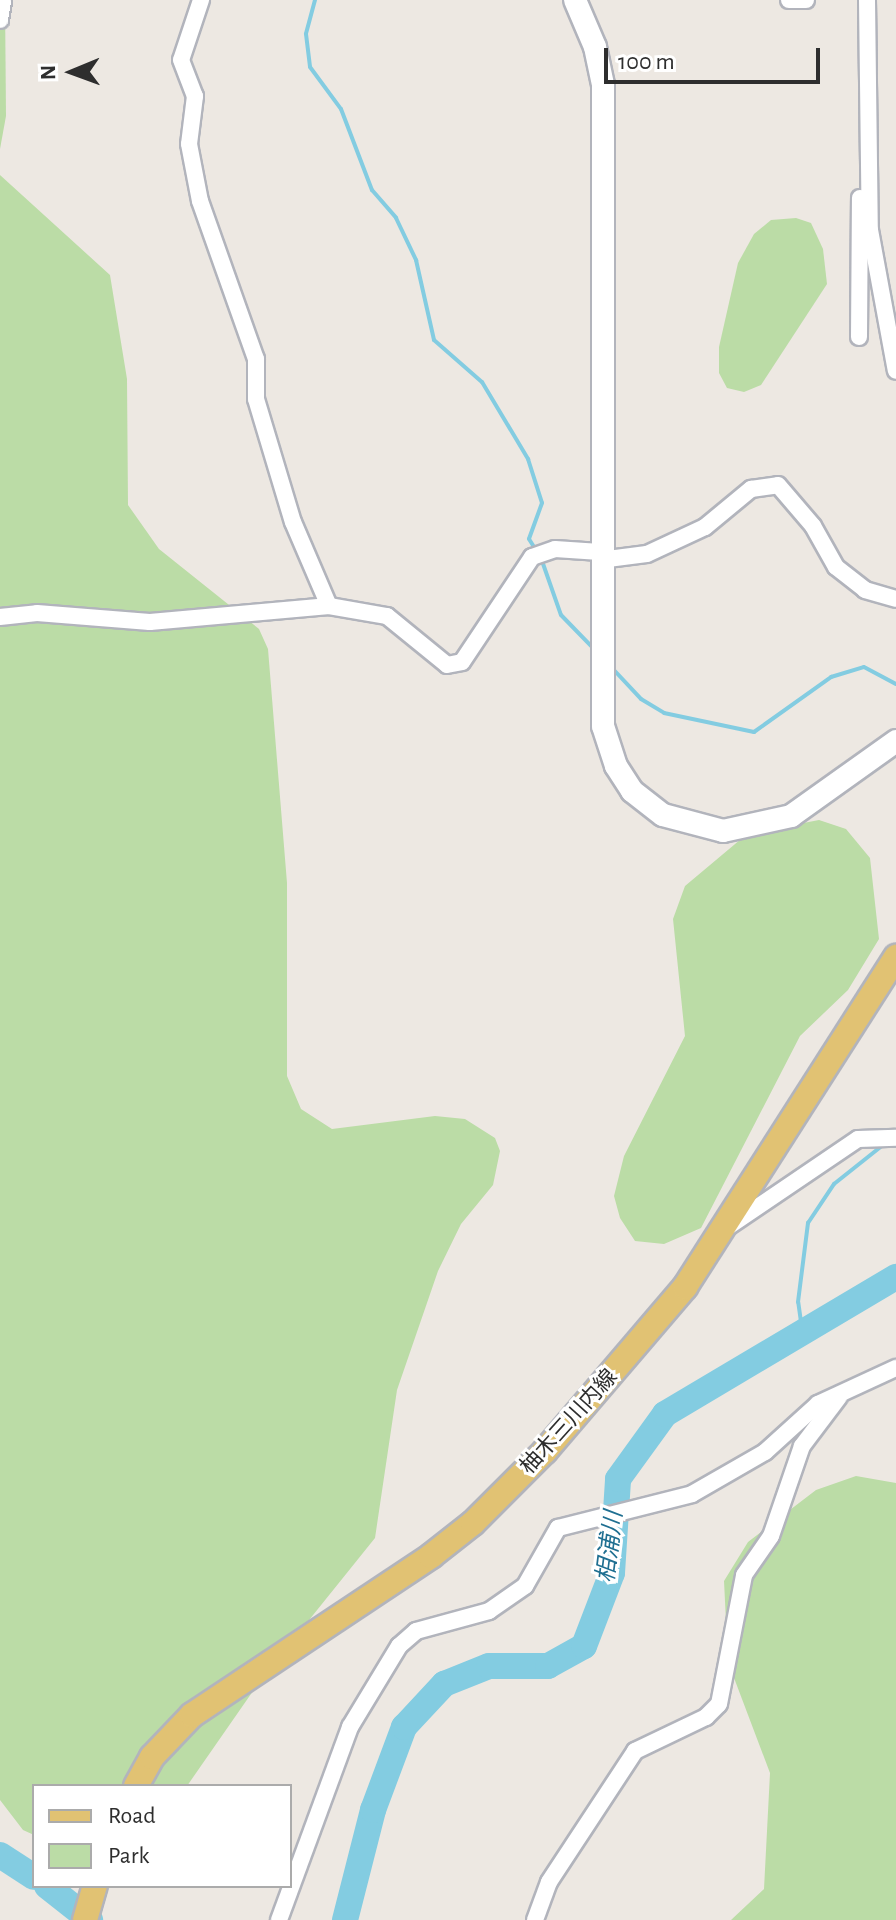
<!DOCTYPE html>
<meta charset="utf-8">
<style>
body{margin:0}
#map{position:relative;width:896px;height:1920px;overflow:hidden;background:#ede8e2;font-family:"Alegreya Sans","Noto Sans JP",sans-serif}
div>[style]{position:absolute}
.green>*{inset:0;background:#bbdca6}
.stream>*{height:4px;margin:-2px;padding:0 2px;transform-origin:2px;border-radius:2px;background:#83cce1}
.river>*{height:26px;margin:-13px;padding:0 13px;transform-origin:13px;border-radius:13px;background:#83cce1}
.roads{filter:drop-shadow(2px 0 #b2b4bc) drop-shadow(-2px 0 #b2b4bc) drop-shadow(0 2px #b2b4bc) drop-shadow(0 -2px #b2b4bc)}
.street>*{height:16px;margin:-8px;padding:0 8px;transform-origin:8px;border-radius:8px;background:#fff}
.secondary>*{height:22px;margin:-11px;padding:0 11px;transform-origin:11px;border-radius:11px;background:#fff}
.primary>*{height:24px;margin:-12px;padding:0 12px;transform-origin:12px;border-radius:12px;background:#e1c273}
span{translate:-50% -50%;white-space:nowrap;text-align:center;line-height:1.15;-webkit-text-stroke:6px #fff;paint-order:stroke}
.street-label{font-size:22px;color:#2e2e2e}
.water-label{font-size:24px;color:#1f6f91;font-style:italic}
.legend{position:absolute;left:32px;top:1784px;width:260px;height:104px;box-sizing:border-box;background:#fff;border:2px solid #ababab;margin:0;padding:10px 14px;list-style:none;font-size:24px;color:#2e2e2e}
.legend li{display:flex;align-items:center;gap:16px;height:40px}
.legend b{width:40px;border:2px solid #ababab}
.north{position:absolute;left:32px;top:32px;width:80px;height:80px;-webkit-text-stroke:6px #fff;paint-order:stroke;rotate:269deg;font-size:22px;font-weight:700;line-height:32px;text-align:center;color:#2e2e2e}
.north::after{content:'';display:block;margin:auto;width:28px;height:36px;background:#2e2e2e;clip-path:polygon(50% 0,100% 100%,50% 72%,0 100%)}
.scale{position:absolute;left:604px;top:48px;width:216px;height:36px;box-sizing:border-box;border:4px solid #2e2e2e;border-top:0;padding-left:10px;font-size:24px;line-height:28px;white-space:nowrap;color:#2e2e2e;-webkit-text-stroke:6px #fff;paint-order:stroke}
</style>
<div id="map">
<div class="green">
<div style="clip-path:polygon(0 0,5px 0,6px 116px,0 149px)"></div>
<div style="clip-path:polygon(0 175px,110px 275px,127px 379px,128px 505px,159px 549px,259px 629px,268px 649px,287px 883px,287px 1076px,301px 1109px,332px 1129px,435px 1116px,465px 1119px,495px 1138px,500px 1151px,493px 1185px,461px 1224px,438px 1271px,397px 1390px,375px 1538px,260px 1681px,187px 1786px,34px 1786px,34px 1835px,23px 1830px,0 1800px)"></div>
<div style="clip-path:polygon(796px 218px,811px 223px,823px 249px,827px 284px,761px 385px,744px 392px,727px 388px,719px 373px,719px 347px,738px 263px,754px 234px,771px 220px)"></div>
<div style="clip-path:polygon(819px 820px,846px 829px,870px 858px,879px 939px,848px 990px,800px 1036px,701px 1228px,664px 1244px,635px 1241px,620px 1218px,614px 1196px,624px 1156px,685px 1036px,673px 919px,685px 886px,747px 834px)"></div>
<div style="clip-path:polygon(856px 1476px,896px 1483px,896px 1920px,731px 1920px,764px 1889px,770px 1773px,728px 1662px,724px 1581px,748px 1542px,816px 1490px)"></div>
</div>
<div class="stream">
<div style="left:315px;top:0;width:35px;rotate:105deg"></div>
<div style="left:306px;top:34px;width:33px;rotate:83deg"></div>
<div style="left:310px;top:67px;width:52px;rotate:53.6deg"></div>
<div style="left:341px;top:109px;width:87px;rotate:69.1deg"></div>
<div style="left:372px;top:190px;width:37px;rotate:49deg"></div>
<div style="left:396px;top:218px;width:47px;rotate:64.5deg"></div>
<div style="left:416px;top:260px;width:82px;rotate:77.3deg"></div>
<div style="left:434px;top:340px;width:64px;rotate:41.2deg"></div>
<div style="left:482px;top:382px;width:90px;rotate:59.1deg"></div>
<div style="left:528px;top:459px;width:46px;rotate:72.3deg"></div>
<div style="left:542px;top:503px;width:38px;rotate:110deg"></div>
<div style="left:529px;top:539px;width:13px;rotate:58deg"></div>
<div style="left:541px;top:558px;width:60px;rotate:70.7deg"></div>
<div style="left:561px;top:615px;width:50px;rotate:45.8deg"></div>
<div style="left:613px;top:669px;width:41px;rotate:47deg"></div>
<div style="left:641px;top:699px;width:27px;rotate:31deg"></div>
<div style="left:664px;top:713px;width:92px;rotate:11.9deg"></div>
<div style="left:754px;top:732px;width:95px;rotate:-35.5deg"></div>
<div style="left:831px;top:677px;width:34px;rotate:-17deg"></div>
<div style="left:864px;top:667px;width:36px;rotate:28deg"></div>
<div style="left:802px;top:1329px;width:27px;rotate:-98deg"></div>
<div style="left:798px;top:1302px;width:80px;rotate:-82.8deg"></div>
<div style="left:808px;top:1223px;width:47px;rotate:-56.3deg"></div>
<div style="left:834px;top:1184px;width:63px;rotate:-38.5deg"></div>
</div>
<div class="river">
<div style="left:0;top:1855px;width:40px;rotate:32.9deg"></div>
<div style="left:47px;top:1886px;width:55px;rotate:38.3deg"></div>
<div style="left:345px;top:1920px;width:114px;rotate:-75.7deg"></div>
<div style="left:373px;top:1810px;width:89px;rotate:-69.5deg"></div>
<div style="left:404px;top:1727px;width:59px;rotate:-47.1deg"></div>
<div style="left:444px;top:1684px;width:48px;rotate:-21.8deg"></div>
<div style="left:489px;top:1666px;width:59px"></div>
<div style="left:548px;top:1666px;width:41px;rotate:-29.1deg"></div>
<div style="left:584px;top:1646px;width:78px;rotate:-69deg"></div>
<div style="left:612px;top:1573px;width:94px;rotate:-86.3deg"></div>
<div style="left:618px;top:1479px;width:80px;rotate:-54.1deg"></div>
<div style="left:665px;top:1414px;width:269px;rotate:-30.7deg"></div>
</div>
<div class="roads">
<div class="street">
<div style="left:201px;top:0;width:63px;rotate:108.4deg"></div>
<div style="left:181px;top:60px;width:39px;rotate:69deg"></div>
<div style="left:195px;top:96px;width:48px;rotate:97.1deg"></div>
<div style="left:189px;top:144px;width:58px;rotate:79.1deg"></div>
<div style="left:200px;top:201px;width:168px;rotate:70.5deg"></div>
<div style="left:256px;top:359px;width:40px;rotate:90deg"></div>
<div style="left:256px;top:399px;width:128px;rotate:73.3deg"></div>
<div style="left:293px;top:522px;width:91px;rotate:66.8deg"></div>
<div style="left:789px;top:0;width:17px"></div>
<div style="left:867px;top:0;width:230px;rotate:89.3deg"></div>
<div style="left:870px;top:230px;width:143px;rotate:79.6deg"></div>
<div style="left:0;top:20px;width:20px;rotate:-81deg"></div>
<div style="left:859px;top:337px;width:139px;rotate:-89.6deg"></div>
<div style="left:600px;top:560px;width:47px;rotate:-7.3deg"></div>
<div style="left:647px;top:554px;width:64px;rotate:-25deg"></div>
<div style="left:705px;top:527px;width:60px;rotate:-39.6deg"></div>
<div style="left:751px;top:489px;width:27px;rotate:-8deg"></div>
<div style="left:778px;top:485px;width:54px;rotate:49.5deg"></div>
<div style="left:813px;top:526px;width:47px;rotate:60.7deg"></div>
<div style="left:836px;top:567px;width:37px;rotate:38deg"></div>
<div style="left:865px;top:590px;width:32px;rotate:16deg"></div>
<div style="left:0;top:617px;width:37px;rotate:-6deg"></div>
<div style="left:37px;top:613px;width:113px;rotate:4.6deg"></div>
<div style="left:150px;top:622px;width:180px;rotate:-5.1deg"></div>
<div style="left:329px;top:606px;width:59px;rotate:9.8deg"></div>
<div style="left:387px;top:616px;width:77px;rotate:39.2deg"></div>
<div style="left:447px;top:665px;width:15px;rotate:-11deg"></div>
<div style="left:462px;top:662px;width:126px;rotate:-56.3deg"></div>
<div style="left:532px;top:557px;width:24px;rotate:-19deg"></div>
<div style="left:555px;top:549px;width:45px;rotate:3.8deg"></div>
<div style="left:728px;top:1227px;width:157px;rotate:-34.1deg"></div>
<div style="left:858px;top:1139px;width:38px;rotate:-2deg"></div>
<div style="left:279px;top:1920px;width:206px;rotate:-69.8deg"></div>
<div style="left:350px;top:1727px;width:95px;rotate:-58.8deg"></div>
<div style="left:399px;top:1646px;width:23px;rotate:-41deg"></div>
<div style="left:416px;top:1631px;width:76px;rotate:-15.3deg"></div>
<div style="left:489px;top:1611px;width:44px;rotate:-34.8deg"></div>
<div style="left:525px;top:1586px;width:67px;rotate:-60.4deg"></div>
<div style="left:558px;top:1528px;width:138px;rotate:-14.2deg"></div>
<div style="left:692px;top:1494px;width:84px;rotate:-29.9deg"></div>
<div style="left:765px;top:1452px;width:72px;rotate:-42.2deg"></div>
<div style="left:818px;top:1404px;width:86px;rotate:-24.8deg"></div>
<div style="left:535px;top:1920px;width:40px;rotate:-69.8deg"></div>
<div style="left:549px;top:1882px;width:157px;rotate:-56.7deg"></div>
<div style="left:635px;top:1751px;width:79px;rotate:-25.6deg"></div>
<div style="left:706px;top:1717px;width:18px;rotate:-45deg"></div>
<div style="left:719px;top:1704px;width:131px;rotate:-79deg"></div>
<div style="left:744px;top:1575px;width:47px;rotate:-55.3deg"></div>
<div style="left:771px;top:1536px;width:95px;rotate:-71deg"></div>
<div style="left:802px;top:1446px;width:61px;rotate:-52.9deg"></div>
</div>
<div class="secondary">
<div style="left:575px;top:0;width:51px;rotate:66.9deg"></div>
<div style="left:595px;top:47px;width:39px;rotate:78deg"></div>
<div style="left:603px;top:85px;width:641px;rotate:90deg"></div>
<div style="left:603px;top:726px;width:42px;rotate:72deg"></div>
<div style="left:616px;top:766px;width:30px;rotate:57deg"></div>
<div style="left:632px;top:791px;width:39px;rotate:38deg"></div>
<div style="left:663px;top:815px;width:62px;rotate:14.9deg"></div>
<div style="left:723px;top:831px;width:70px;rotate:-12.4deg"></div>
<div style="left:791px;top:816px;width:129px;rotate:-35.5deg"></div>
</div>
<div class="primary">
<div style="left:136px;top:1786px;width:33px;rotate:-61deg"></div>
<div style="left:152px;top:1757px;width:58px;rotate:-46.4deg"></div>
<div style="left:192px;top:1715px;width:287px;rotate:-33.6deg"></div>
<div style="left:431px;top:1556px;width:53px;rotate:-38.2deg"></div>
<div style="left:473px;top:1523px;width:102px;rotate:-45deg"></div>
<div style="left:545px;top:1451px;width:216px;rotate:-49.5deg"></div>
<div style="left:685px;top:1287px;width:392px;rotate:-57.4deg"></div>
<div style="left:85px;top:1920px;width:35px;rotate:-74deg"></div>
</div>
</div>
<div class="street-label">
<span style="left:569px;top:1422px;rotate:-48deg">柚木三川内線</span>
</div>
<div class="water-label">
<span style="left:611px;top:1547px;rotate:-83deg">相浦川</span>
</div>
<ul class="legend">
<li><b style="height:10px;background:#e1c273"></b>Road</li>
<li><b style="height:22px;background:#bbdca6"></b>Park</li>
</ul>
<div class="north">N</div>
<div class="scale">100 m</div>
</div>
